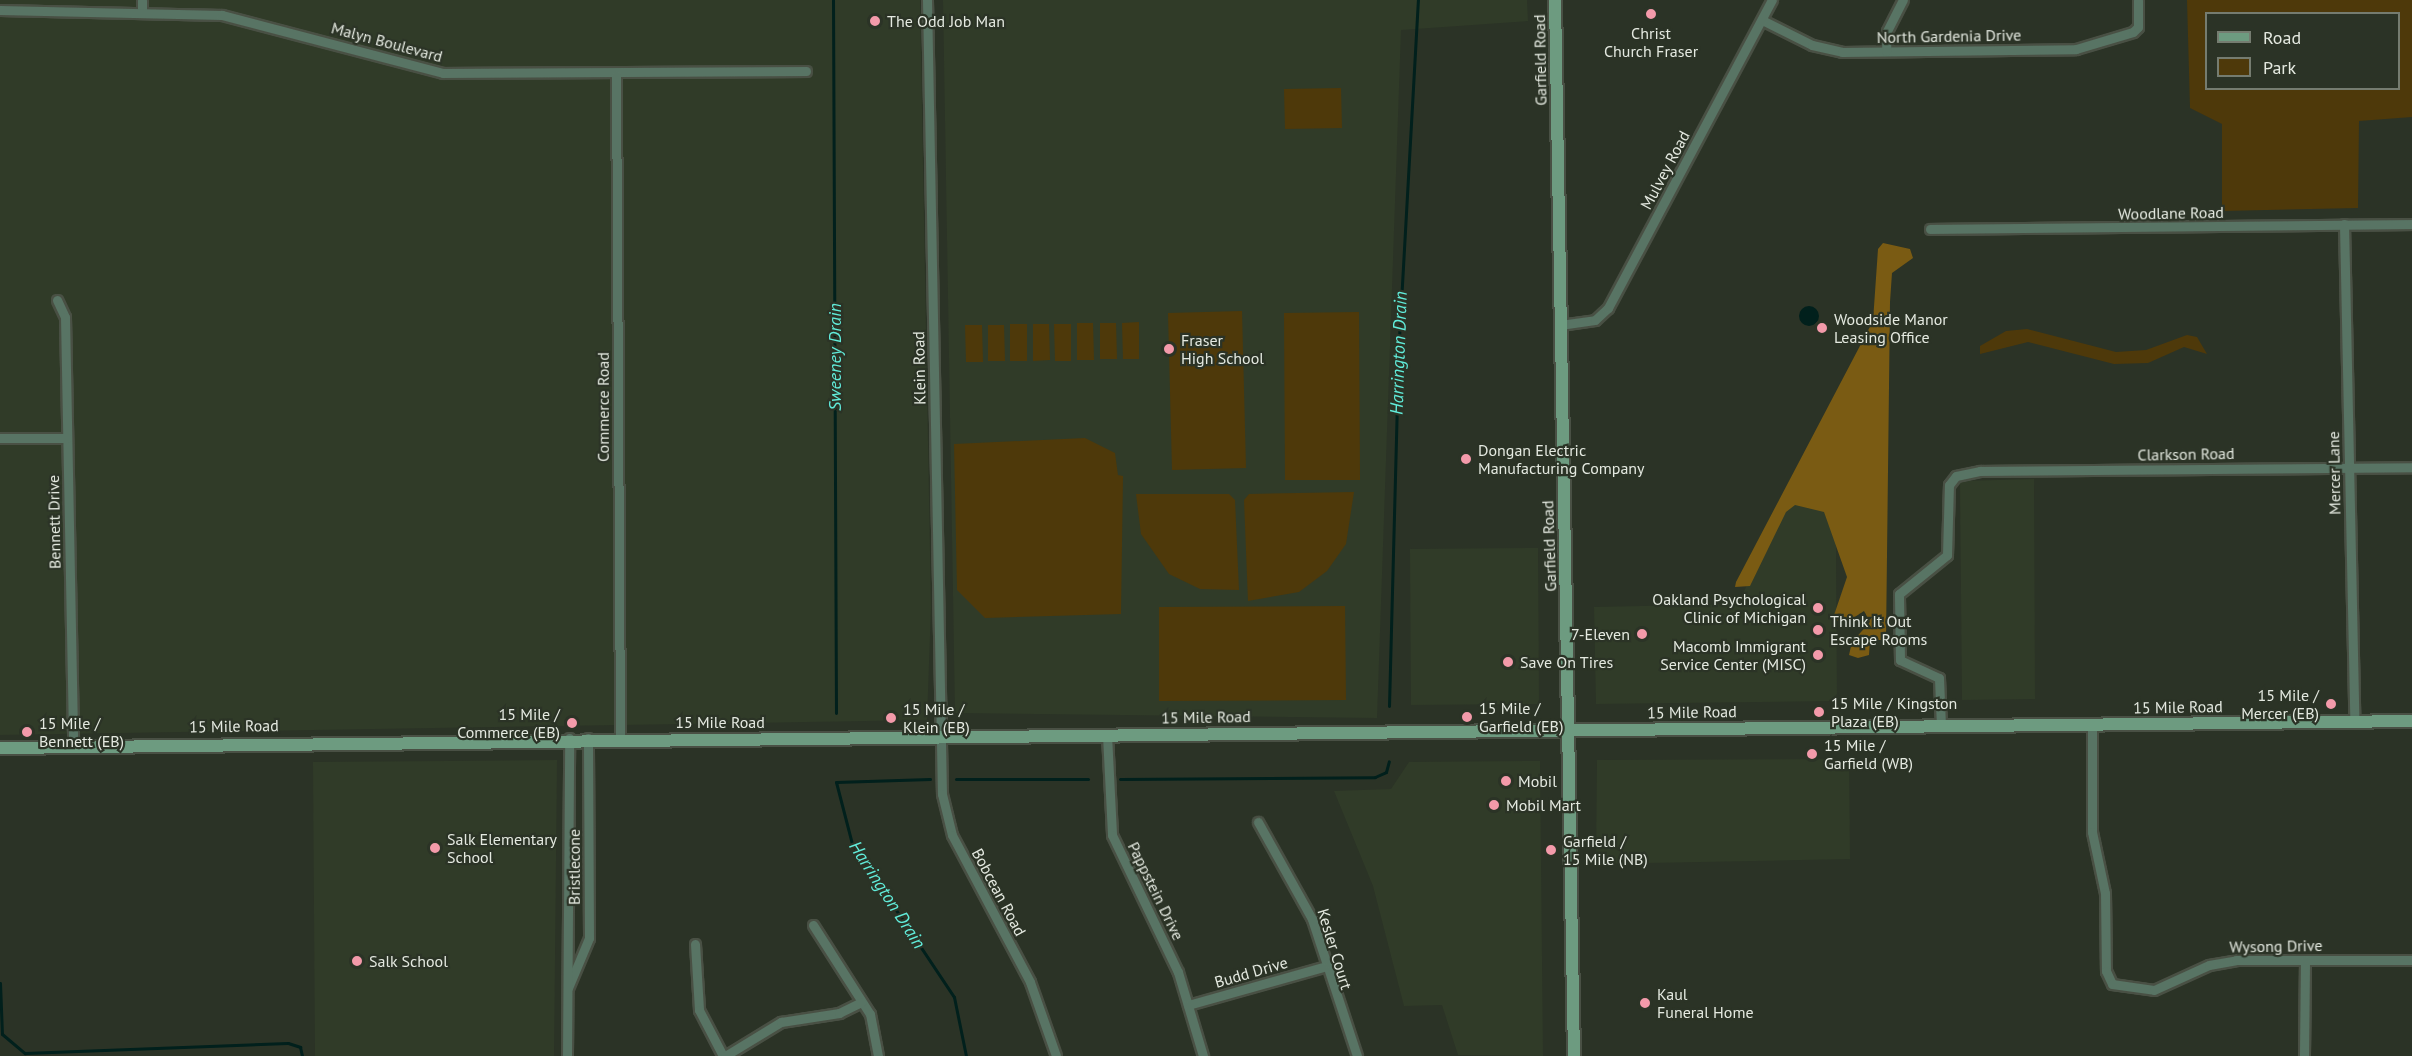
<!DOCTYPE html>
<style>
body{margin:0}
#map{position:relative;width:2412px;height:1056px;overflow:hidden;background:#2b3326;font-family:"PT Sans",sans-serif}
div>[style]{position:absolute}
.built>*{inset:0;background:#303b28}
.green>*{inset:0;background:#4e390a}
.forest>*{inset:0;background:#7a5b13}
.water>*{inset:0;background:#01201c}
.round{border-radius:50%}
.stream>*{height:3px;margin:-1.5px;padding:0 1.5px;transform-origin:1.5px;border-radius:1.5px;background:#01201c}
.roads{filter:drop-shadow(2px 0 #495044) drop-shadow(-2px 0 #495044) drop-shadow(0 2px #495044) drop-shadow(0 -2px #495044)}
.street>*{height:9px;margin:-4.5px;padding:0 4.5px;transform-origin:4.5px;border-radius:4.5px;background:#587464}
.secondary>*{height:12px;margin:-6px;padding:0 6px;transform-origin:6px;border-radius:6px;background:#6d9b80}
.dots>*{width:16px;height:16px;translate:-50% -50%;box-sizing:border-box;border:3px solid #2b3326;border-radius:50%}
span{translate:-50% -50%;white-space:nowrap;text-align:center;line-height:1.15;-webkit-text-stroke:4.5px #2b3326;paint-order:stroke}
.poi-label{font-size:16px;color:#e4e9e0}
.left{translate:0 -50%;text-align:left}
.right{translate:-100% -50%;text-align:right}
.street-label{font-size:16px;color:#e4e9e0}
.water-label{font-size:18px;color:#61ecda;font-style:italic}
.legend{position:absolute;left:2205px;top:12px;width:195px;height:78px;box-sizing:border-box;background:#2b3326;border:2px solid #757c70;margin:0;padding:8px 10px;list-style:none;font-size:18px;color:#e4e9e0}
.legend li{display:flex;align-items:center;gap:12px;height:30px}
.legend b{width:30px;border:2px solid #757c70}
</style>
<div id="map">
<div class="built">
<div style="clip-path:polygon(0 0,920px 0,931px 607px,927px 720px,0 735px)"></div>
<div style="clip-path:polygon(943px 0,1527px 0,1528px 21px,1401px 30px,1377px 718px,955px 713px)"></div>
<div style="clip-path:polygon(1835px 398px,1837px 701px,1596px 704px,1594px 607px,1738px 604px)"></div>
<div style="clip-path:polygon(2034px 479px,2035px 699px,1962px 700px,1960px 481px)"></div>
<div style="clip-path:polygon(1538px 548px,1539px 704px,1411px 705px,1410px 549px)"></div>
<div style="clip-path:polygon(1849px 759px,1850px 859px,1596px 864px,1597px 760px)"></div>
<div style="clip-path:polygon(557px 760px,554px 1056px,315px 1056px,313px 762px)"></div>
<div style="clip-path:polygon(1540px 761px,1543px 1056px,1458px 1055px,1442px 1005px,1404px 1006px,1373px 886px,1334px 791px,1391px 789px,1409px 762px)"></div>
</div>
<div class="green">
<div style="clip-path:polygon(evenodd,2187px 0,2412px 0,2412px 117px,2359px 121px,2358px 208px,2222px 211px,2222px 124px,2190px 108px,2187px 0,2206px 14px,2398px 14px,2398px 88px,2206px 88px,2206px 14px)"></div>
<div style="clip-path:polygon(1341px 88px,1342px 128px,1285px 129px,1284px 89px)"></div>
<div style="clip-path:polygon(1242px 311px,1246px 468px,1172px 470px,1168px 313px)"></div>
<div style="clip-path:polygon(1359px 312px,1360px 480px,1285px 480px,1284px 313px)"></div>
<div style="clip-path:polygon(1139px 322px,1139px 359px,1123px 359px,1122px 323px)"></div>
<div style="clip-path:polygon(1077px 323px,1093px 323px,1094px 360px,1077px 360px)"></div>
<div style="clip-path:polygon(1100px 323px,1116px 323px,1117px 359px,1100px 359px)"></div>
<div style="clip-path:polygon(1027px 324px,1027px 361px,1010px 361px,1010px 324px)"></div>
<div style="clip-path:polygon(1033px 324px,1049px 324px,1050px 360px,1033px 361px)"></div>
<div style="clip-path:polygon(1054px 324px,1071px 324px,1071px 361px,1055px 361px)"></div>
<div style="clip-path:polygon(965px 325px,982px 325px,983px 362px,966px 362px)"></div>
<div style="clip-path:polygon(988px 325px,1004px 325px,1005px 361px,988px 361px)"></div>
<div style="clip-path:polygon(2027px 329px,2116px 352px,2146px 350px,2187px 335px,2197px 337px,2207px 354px,2184px 347px,2148px 363px,2114px 364px,2028px 342px,1980px 354px,1980px 346px,2006px 331px)"></div>
<div style="clip-path:polygon(1085px 438px,1115px 453px,1118px 475px,1123px 476px,1121px 614px,985px 618px,957px 590px,954px 444px)"></div>
<div style="clip-path:polygon(1354px 492px,1346px 544px,1327px 571px,1299px 592px,1248px 601px,1244px 500px,1249px 494px)"></div>
<div style="clip-path:polygon(1136px 494px,1229px 494px,1235px 500px,1239px 590px,1200px 589px,1169px 574px,1141px 534px)"></div>
<div style="clip-path:polygon(1345px 606px,1346px 700px,1159px 701px,1159px 607px)"></div>
</div>
<div class="forest">
<div style="clip-path:polygon(1883px 243px,1910px 249px,1913px 258px,1892px 273px,1890px 302px,1886px 640px,1870px 640px,1869px 655px,1858px 658px,1849px 655px,1852px 642px,1870px 622px,1864px 611px,1844px 624px,1833px 618px,1847px 577px,1824px 512px,1795px 505px,1786px 512px,1750px 586px,1735px 587px,1736px 582px,1873px 321px,1878px 249px)"></div>
</div>
<div class="water">
<div class="round" style="left:1799px;top:306px;width:20px;height:20px"></div>
</div>
<div class="stream">
<div style="left:833px;top:0;width:713px;rotate:89.76deg"></div>
<div style="left:1389px;top:706px;width:350px;rotate:-88.5deg"></div>
<div style="left:1398px;top:356px;width:357px;rotate:-86.8deg"></div>
<div style="left:930px;top:779px;width:94px;rotate:178.2deg"></div>
<div style="left:836px;top:782px;width:64px;rotate:75.5deg"></div>
<div style="left:852px;top:844px;width:184px;rotate:56.3deg"></div>
<div style="left:954px;top:997px;width:60px;rotate:78.5deg"></div>
<div style="left:956px;top:779px;width:132px"></div>
<div style="left:1120px;top:779px;width:255px;rotate:-0.4deg"></div>
<div style="left:1375px;top:777px;width:12px;rotate:-24deg"></div>
<div style="left:1386px;top:772px;width:11px;rotate:-75deg"></div>
<div style="left:0;top:983px;width:51px;rotate:87.8deg"></div>
<div style="left:2px;top:1034px;width:30px;rotate:40deg"></div>
<div style="left:25px;top:1053px;width:263px;rotate:-2.2deg"></div>
<div style="left:288px;top:1043px;width:13px;rotate:18deg"></div>
<div style="left:300px;top:1047px;width:9px;rotate:77deg"></div>
</div>
<div class="roads">
<div class="street">
<div style="left:142px;top:0;width:12px;rotate:90deg"></div>
<div style="left:927px;top:0;width:794px;rotate:88.92deg"></div>
<div style="left:942px;top:794px;width:42px;rotate:76.3deg"></div>
<div style="left:952px;top:835px;width:166px;rotate:62deg"></div>
<div style="left:1030px;top:982px;width:78px;rotate:70.6deg"></div>
<div style="left:0;top:10px;width:222px;rotate:1.3deg"></div>
<div style="left:222px;top:15px;width:228px;rotate:14.7deg"></div>
<div style="left:443px;top:73px;width:363px;rotate:-0.3deg"></div>
<div style="left:1762px;top:20px;width:56px;rotate:26.6deg"></div>
<div style="left:1812px;top:45px;width:31px;rotate:13deg"></div>
<div style="left:1842px;top:52px;width:234px;rotate:-0.7deg"></div>
<div style="left:2076px;top:49px;width:59px;rotate:-16.6deg"></div>
<div style="left:2133px;top:32px;width:7px;rotate:-45deg"></div>
<div style="left:2138px;top:27px;width:27px;rotate:-90deg"></div>
<div style="left:1886px;top:51px;width:20px;rotate:-87deg"></div>
<div style="left:1887px;top:31px;width:35px;rotate:-63deg"></div>
<div style="left:616px;top:75px;width:663px;rotate:89.65deg"></div>
<div style="left:2344px;top:224px;width:497px;rotate:88.8deg"></div>
<div style="left:1930px;top:229px;width:482px;rotate:-0.6deg"></div>
<div style="left:57px;top:300px;width:19px;rotate:65deg"></div>
<div style="left:65px;top:317px;width:429px;rotate:88.9deg"></div>
<div style="left:1560px;top:325px;width:35px;rotate:-8deg"></div>
<div style="left:1595px;top:320px;width:18px;rotate:-43deg"></div>
<div style="left:1608px;top:308px;width:349px;rotate:-62deg"></div>
<div style="left:0;top:438px;width:67px"></div>
<div style="left:2092px;top:725px;width:107px;rotate:90deg"></div>
<div style="left:2092px;top:832px;width:62px;rotate:78deg"></div>
<div style="left:2105px;top:893px;width:78px;rotate:89.3deg"></div>
<div style="left:2106px;top:971px;width:14px;rotate:65deg"></div>
<div style="left:2112px;top:984px;width:42px;rotate:8.1deg"></div>
<div style="left:2154px;top:990px;width:60px;rotate:-24.4deg"></div>
<div style="left:2209px;top:965px;width:27px;rotate:-10deg"></div>
<div style="left:2236px;top:960px;width:176px"></div>
<div style="left:1941px;top:726px;width:48px;rotate:-92.4deg"></div>
<div style="left:1939px;top:678px;width:43px;rotate:-155.2deg"></div>
<div style="left:1900px;top:660px;width:66px;rotate:-90.9deg"></div>
<div style="left:1899px;top:594px;width:62px;rotate:-39.1deg"></div>
<div style="left:1947px;top:555px;width:70px;rotate:-88.4deg"></div>
<div style="left:1949px;top:485px;width:11px;rotate:-52deg"></div>
<div style="left:1956px;top:476px;width:25px;rotate:-12deg"></div>
<div style="left:1980px;top:471px;width:432px;rotate:-0.5deg"></div>
<div style="left:1107px;top:735px;width:100px;rotate:87.1deg"></div>
<div style="left:1112px;top:835px;width:152px;rotate:64.3deg"></div>
<div style="left:1178px;top:972px;width:88px;rotate:73.4deg"></div>
<div style="left:1258px;top:822px;width:111px;rotate:60.9deg"></div>
<div style="left:1312px;top:919px;width:144px;rotate:71.8deg"></div>
<div style="left:813px;top:925px;width:106px;rotate:57.4deg"></div>
<div style="left:870px;top:1014px;width:43px;rotate:79.2deg"></div>
<div style="left:695px;top:944px;width:66px;rotate:86.5deg"></div>
<div style="left:699px;top:1010px;width:52px;rotate:62.4deg"></div>
<div style="left:568px;top:988px;width:54px;rotate:-67.2deg"></div>
<div style="left:589px;top:938px;width:200px;rotate:-90.3deg"></div>
<div style="left:1188px;top:1005px;width:140px;rotate:-15.7deg"></div>
<div style="left:567px;top:1056px;width:318px;rotate:-89.6deg"></div>
<div style="left:725px;top:1056px;width:66px;rotate:-31.3deg"></div>
<div style="left:781px;top:1022px;width:59px;rotate:-8.8deg"></div>
<div style="left:839px;top:1013px;width:25px;rotate:-26deg"></div>
<div style="left:2304px;top:1056px;width:96px;rotate:-89.4deg"></div>
</div>
<div class="secondary">
<div style="left:1555px;top:0;width:1056px;rotate:88.97deg"></div>
<div style="left:0;top:748px;width:2412px;rotate:-0.64deg"></div>
</div>
</div>
<div class="dots">
<div style="left:1651px;top:14px;background:#f39aaa"></div>
<div style="left:875px;top:21px;background:#f39aaa"></div>
<div style="left:1822px;top:328px;background:#f39aaa"></div>
<div style="left:1169px;top:349px;background:#f39aaa"></div>
<div style="left:1466px;top:459px;background:#f39aaa"></div>
<div style="left:1818px;top:608px;background:#f39aaa"></div>
<div style="left:1818px;top:630px;background:#f39aaa"></div>
<div style="left:1642px;top:634px;background:#f39aaa"></div>
<div style="left:1818px;top:655px;background:#f39aaa"></div>
<div style="left:1508px;top:662px;background:#f39aaa"></div>
<div style="left:2331px;top:704px;background:#f39aaa"></div>
<div style="left:1819px;top:712px;background:#f39aaa"></div>
<div style="left:1467px;top:717px;background:#f39aaa"></div>
<div style="left:891px;top:718px;background:#f39aaa"></div>
<div style="left:572px;top:723px;background:#f39aaa"></div>
<div style="left:27px;top:732px;background:#f39aaa"></div>
<div style="left:1812px;top:754px;background:#f39aaa"></div>
<div style="left:1506px;top:781px;background:#f39aaa"></div>
<div style="left:1494px;top:805px;background:#f39aaa"></div>
<div style="left:435px;top:848px;background:#f39aaa"></div>
<div style="left:1551px;top:850px;background:#f39aaa"></div>
<div style="left:357px;top:961px;background:#f39aaa"></div>
<div style="left:1645px;top:1003px;background:#f39aaa"></div>
</div>
<div class="poi-label">
<span class="left" style="left:887px;top:21px">The Odd Job Man</span>
<span style="left:1651px;top:42px">Christ<br>Church Fraser</span>
<span class="left" style="left:1834px;top:328px">Woodside Manor<br>Leasing Office</span>
<span class="left" style="left:1181px;top:349px">Fraser<br>High School</span>
<span class="left" style="left:1478px;top:459px">Dongan Electric<br>Manufacturing Company</span>
<span class="right" style="left:1806px;top:608px">Oakland Psychological<br>Clinic of Michigan</span>
<span class="left" style="left:1830px;top:630px">Think It Out<br>Escape Rooms</span>
<span class="right" style="left:1630px;top:634px">7-Eleven</span>
<span class="right" style="left:1806px;top:655px">Macomb Immigrant<br>Service Center (MISC)</span>
<span class="left" style="left:1520px;top:662px">Save On Tires</span>
<span class="right" style="left:2319px;top:704px">15 Mile /<br>Mercer (EB)</span>
<span class="left" style="left:1831px;top:712px">15 Mile / Kingston<br>Plaza (EB)</span>
<span class="left" style="left:1479px;top:717px">15 Mile /<br>Garfield (EB)</span>
<span class="left" style="left:903px;top:718px">15 Mile /<br>Klein (EB)</span>
<span class="right" style="left:560px;top:723px">15 Mile /<br>Commerce (EB)</span>
<span class="left" style="left:39px;top:732px">15 Mile /<br>Bennett (EB)</span>
<span class="left" style="left:1824px;top:754px">15 Mile /<br>Garfield (WB)</span>
<span class="left" style="left:1518px;top:781px">Mobil</span>
<span class="left" style="left:1506px;top:805px">Mobil Mart</span>
<span class="left" style="left:447px;top:848px">Salk Elementary<br>School</span>
<span class="left" style="left:1563px;top:850px">Garfield /<br>15 Mile (NB)</span>
<span class="left" style="left:369px;top:961px">Salk School</span>
<span class="left" style="left:1657px;top:1003px">Kaul<br>Funeral Home</span>
</div>
<div class="street-label">
<span style="left:1949px;top:36px;rotate:-1deg">North Gardenia Drive</span>
<span style="left:387px;top:42px;rotate:15deg">Malyn Boulevard</span>
<span style="left:1540px;top:60px;rotate:-91deg">Garfield Road</span>
<span style="left:1665px;top:170px;rotate:-62deg">Mulvey Road</span>
<span style="left:2171px;top:213px;rotate:-1deg">Woodlane Road</span>
<span style="left:919px;top:368px;rotate:-91deg">Klein Road</span>
<span style="left:603px;top:407px;rotate:-90deg">Commerce Road</span>
<span style="left:2186px;top:454px;rotate:-1deg">Clarkson Road</span>
<span style="left:2334px;top:473px;rotate:-91deg">Mercer Lane</span>
<span style="left:54px;top:522px;rotate:-91deg">Bennett Drive</span>
<span style="left:1549px;top:546px;rotate:-92deg">Garfield Road</span>
<span style="left:2178px;top:707px;rotate:-1deg">15 Mile Road</span>
<span style="left:1692px;top:712px;rotate:-1deg">15 Mile Road</span>
<span style="left:1206px;top:717px;rotate:-1deg">15 Mile Road</span>
<span style="left:720px;top:722px">15 Mile Road</span>
<span style="left:234px;top:726px;rotate:-1deg">15 Mile Road</span>
<span style="left:574px;top:867px;rotate:-90deg">Bristlecone</span>
<span style="left:1156px;top:891px;rotate:64deg">Pappstein Drive</span>
<span style="left:999px;top:892px;rotate:62deg">Bobcean Road</span>
<span style="left:2276px;top:946px;rotate:-1deg">Wysong Drive</span>
<span style="left:1335px;top:949px;rotate:73deg">Kesler Court</span>
<span style="left:1251px;top:972px;rotate:-16deg">Budd Drive</span>
</div>
<div class="water-label">
<span style="left:1399px;top:353px;rotate:-88deg">Harrington Drain</span>
<span style="left:835px;top:357px;rotate:-90deg">Sweeney Drain</span>
<span style="left:887px;top:895px;rotate:57deg">Harrington Drain</span>
</div>
<ul class="legend">
<li><b style="height:8px;background:#6d9b80"></b>Road</li>
<li><b style="height:16px;background:#4e390a"></b>Park</li>
</ul>
</div>
